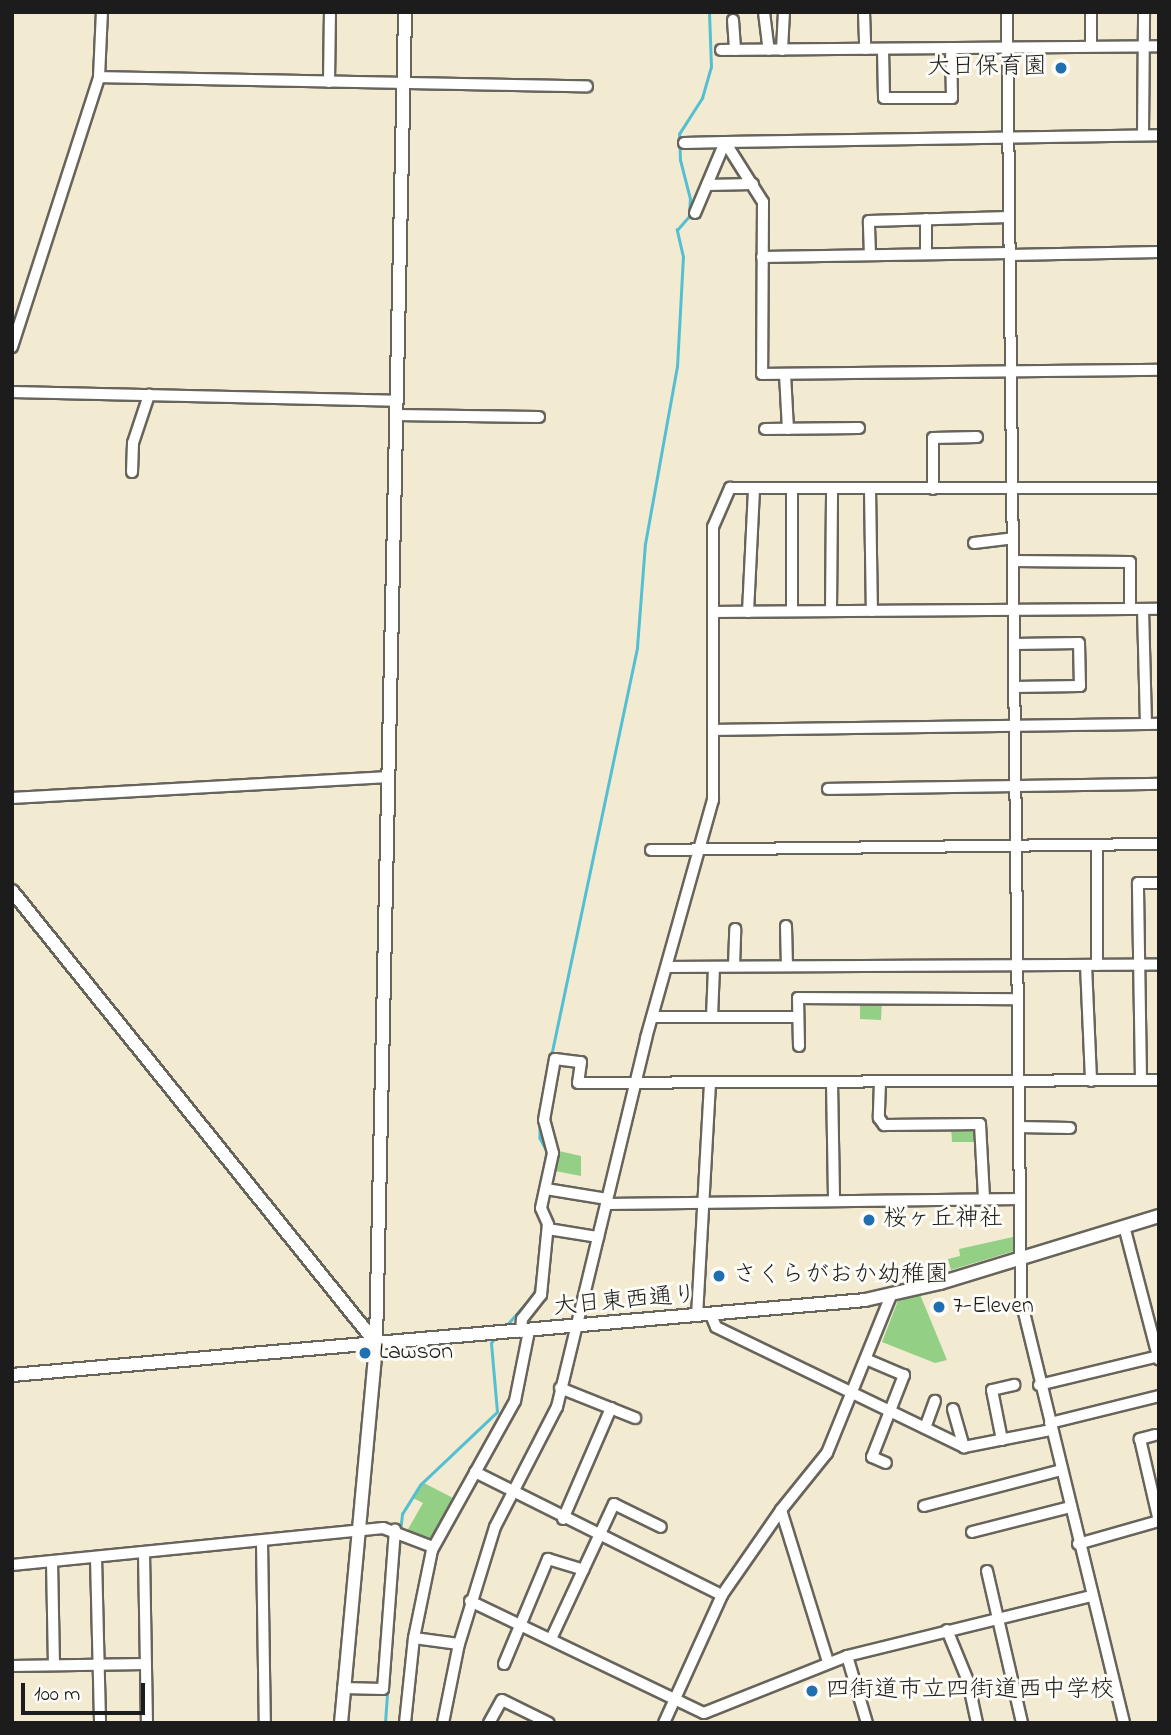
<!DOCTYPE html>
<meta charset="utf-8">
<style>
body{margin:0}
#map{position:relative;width:1171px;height:1735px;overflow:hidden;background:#f3ead2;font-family:"Indie Flower","Klee One",sans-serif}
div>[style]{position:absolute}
.green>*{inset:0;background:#93d085}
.stream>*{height:2.5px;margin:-1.25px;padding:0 1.25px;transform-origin:1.25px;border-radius:1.25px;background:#55bfd2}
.roads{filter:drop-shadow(2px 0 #67645c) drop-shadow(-2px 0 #67645c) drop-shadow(0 2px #67645c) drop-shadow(0 -2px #67645c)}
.street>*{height:10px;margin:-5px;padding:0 5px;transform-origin:5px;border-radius:5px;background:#fff}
.secondary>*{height:12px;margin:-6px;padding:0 6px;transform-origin:6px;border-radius:6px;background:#fff}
.dots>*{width:19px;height:19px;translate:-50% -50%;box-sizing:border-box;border:4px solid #fdfcf7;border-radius:50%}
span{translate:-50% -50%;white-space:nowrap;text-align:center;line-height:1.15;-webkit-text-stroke:6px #fdfcf7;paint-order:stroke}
.poi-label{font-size:24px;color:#1c1c1c}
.right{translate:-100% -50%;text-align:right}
.left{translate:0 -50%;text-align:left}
.street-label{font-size:24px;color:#1c1c1c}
.frame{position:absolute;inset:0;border:14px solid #1c1c1c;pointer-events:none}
.scale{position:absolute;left:21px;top:1683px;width:124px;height:32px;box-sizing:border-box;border:4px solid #1c1c1c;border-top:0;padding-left:9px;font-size:21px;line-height:24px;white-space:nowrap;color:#1c1c1c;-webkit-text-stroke:5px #fdfcf7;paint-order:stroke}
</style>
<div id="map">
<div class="green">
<div style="clip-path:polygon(860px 1001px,882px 1001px,881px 1020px,860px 1019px)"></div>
<div style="clip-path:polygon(969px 1126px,978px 1131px,979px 1142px,952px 1142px,951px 1127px)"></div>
<div style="clip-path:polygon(559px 1151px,581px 1156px,581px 1176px,555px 1171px)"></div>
<div style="clip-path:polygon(1013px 1237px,1014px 1251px,951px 1270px,948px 1259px,960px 1256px,959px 1249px)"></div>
<div style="clip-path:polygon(919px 1292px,947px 1360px,935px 1363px,882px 1342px,899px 1298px)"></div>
<div style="clip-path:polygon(424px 1483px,455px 1499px,430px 1543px,407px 1531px,423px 1503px,413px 1498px)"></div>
</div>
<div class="stream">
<div style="left:546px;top:1080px;width:442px;rotate:-78.1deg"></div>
<div style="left:637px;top:647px;width:103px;rotate:-85.6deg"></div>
<div style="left:645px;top:544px;width:180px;rotate:-79.8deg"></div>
<div style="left:677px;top:367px;width:110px;rotate:-86.9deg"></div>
<div style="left:683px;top:257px;width:28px;rotate:-103deg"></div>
<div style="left:677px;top:230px;width:18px;rotate:-49deg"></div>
<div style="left:689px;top:216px;width:17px;rotate:-87deg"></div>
<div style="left:690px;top:199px;width:40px;rotate:-104.4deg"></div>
<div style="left:680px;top:160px;width:26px;rotate:-92deg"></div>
<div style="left:679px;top:134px;width:43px;rotate:-57.4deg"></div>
<div style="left:702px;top:98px;width:32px;rotate:-74deg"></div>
<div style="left:711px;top:67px;width:55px;rotate:-92.1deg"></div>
<div style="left:540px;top:1122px;width:16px;rotate:90deg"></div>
<div style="left:540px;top:1138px;width:15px;rotate:62deg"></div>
<div style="left:547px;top:1151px;width:25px;rotate:99deg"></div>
<div style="left:505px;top:1327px;width:44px;rotate:-48.7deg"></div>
<div style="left:534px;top:1294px;width:45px;rotate:-81deg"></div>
<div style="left:400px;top:1531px;width:17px;rotate:-83deg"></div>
<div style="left:402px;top:1514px;width:34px;rotate:-58deg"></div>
<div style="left:420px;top:1485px;width:106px;rotate:-43.5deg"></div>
<div style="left:497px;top:1412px;width:69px;rotate:-95deg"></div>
<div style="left:491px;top:1343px;width:8px;rotate:-50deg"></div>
<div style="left:395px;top:1590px;width:52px;rotate:-84.5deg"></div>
<div style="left:385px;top:1723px;width:32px;rotate:-86deg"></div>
</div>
<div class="roads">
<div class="street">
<div style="left:764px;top:12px;width:38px;rotate:83deg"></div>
<div style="left:864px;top:12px;width:37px;rotate:88deg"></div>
<div style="left:1007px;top:12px;width:1288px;rotate:89.38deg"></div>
<div style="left:1021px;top:1300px;width:435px;rotate:76.3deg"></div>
<div style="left:733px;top:20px;width:30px;rotate:86deg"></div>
<div style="left:1091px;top:46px;width:34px;rotate:-90deg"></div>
<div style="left:883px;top:49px;width:49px;rotate:88.8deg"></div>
<div style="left:884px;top:98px;width:68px"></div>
<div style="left:952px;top:98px;width:50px;rotate:-91.1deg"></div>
<div style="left:721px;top:50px;width:438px;rotate:-0.5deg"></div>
<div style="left:782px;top:50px;width:38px;rotate:-87deg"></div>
<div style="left:99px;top:77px;width:488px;rotate:1.1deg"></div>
<div style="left:329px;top:82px;width:70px;rotate:-89.2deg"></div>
<div style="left:1143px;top:135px;width:123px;rotate:-89.5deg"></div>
<div style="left:725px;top:142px;width:71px;rotate:57.7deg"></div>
<div style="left:763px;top:202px;width:172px;rotate:90.3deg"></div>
<div style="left:762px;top:374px;width:397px;rotate:-0.6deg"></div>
<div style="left:725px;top:142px;width:434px;rotate:-0.9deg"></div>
<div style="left:684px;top:143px;width:41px;rotate:-1.4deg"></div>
<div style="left:725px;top:142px;width:77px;rotate:112.9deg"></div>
<div style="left:707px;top:185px;width:46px;rotate:-1.2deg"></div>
<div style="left:926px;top:219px;width:35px;rotate:90deg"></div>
<div style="left:870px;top:255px;width:34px;rotate:-92deg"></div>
<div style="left:869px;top:221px;width:140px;rotate:-1.6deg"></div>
<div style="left:1010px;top:255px;width:149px;rotate:-1.2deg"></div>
<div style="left:762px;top:257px;width:248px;rotate:-0.9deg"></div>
<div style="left:12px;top:347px;width:284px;rotate:-72.1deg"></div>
<div style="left:99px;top:77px;width:65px;rotate:-87.4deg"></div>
<div style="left:785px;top:374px;width:55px;rotate:86.9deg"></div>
<div style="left:12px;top:392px;width:384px;rotate:1.3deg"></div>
<div style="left:396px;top:415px;width:143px;rotate:0.8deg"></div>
<div style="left:765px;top:429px;width:94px;rotate:-0.6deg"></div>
<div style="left:132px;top:472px;width:29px;rotate:-88deg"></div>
<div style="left:133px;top:443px;width:51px;rotate:-71.6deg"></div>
<div style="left:870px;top:489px;width:122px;rotate:89.1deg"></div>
<div style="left:933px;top:489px;width:51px;rotate:-90deg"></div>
<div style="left:933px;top:438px;width:44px;rotate:-1.3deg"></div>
<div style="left:974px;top:543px;width:39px;rotate:-7deg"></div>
<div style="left:1013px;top:561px;width:117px;rotate:0.5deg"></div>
<div style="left:1130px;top:562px;width:47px;rotate:90deg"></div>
<div style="left:1143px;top:609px;width:115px;rotate:88.5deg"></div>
<div style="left:792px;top:611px;width:122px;rotate:-90deg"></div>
<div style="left:831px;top:611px;width:122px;rotate:-89.5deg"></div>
<div style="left:714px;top:612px;width:445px;rotate:-0.4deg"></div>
<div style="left:748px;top:612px;width:123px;rotate:-87.2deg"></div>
<div style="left:1014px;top:644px;width:65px;rotate:-0.9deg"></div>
<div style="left:1079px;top:643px;width:43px;rotate:88.7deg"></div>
<div style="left:1080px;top:686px;width:66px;rotate:179.1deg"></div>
<div style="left:714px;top:730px;width:445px;rotate:-0.8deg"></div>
<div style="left:828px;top:789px;width:331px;rotate:-0.9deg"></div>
<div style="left:12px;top:798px;width:377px;rotate:-3.2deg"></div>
<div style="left:1097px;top:845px;width:120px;rotate:90deg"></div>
<div style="left:651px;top:850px;width:508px;rotate:-0.68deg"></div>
<div style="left:786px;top:926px;width:40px;rotate:88.6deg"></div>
<div style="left:1086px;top:965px;width:116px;rotate:87.5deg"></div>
<div style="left:734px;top:966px;width:37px;rotate:-88deg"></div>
<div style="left:667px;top:967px;width:492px;rotate:-0.3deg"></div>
<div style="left:653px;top:1017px;width:145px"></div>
<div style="left:712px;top:1017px;width:50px;rotate:-87.7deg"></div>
<div style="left:799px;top:1046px;width:48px;rotate:-91.2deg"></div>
<div style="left:798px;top:998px;width:219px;rotate:0.3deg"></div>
<div style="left:1141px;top:1080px;width:197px;rotate:-90.9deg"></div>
<div style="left:1138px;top:883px;width:21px"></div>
<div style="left:832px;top:1082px;width:118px;rotate:89deg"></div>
<div style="left:880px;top:1082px;width:36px;rotate:92deg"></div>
<div style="left:879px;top:1118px;width:9px;rotate:54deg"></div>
<div style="left:884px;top:1125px;width:96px;rotate:-0.6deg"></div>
<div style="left:980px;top:1124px;width:75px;rotate:86.9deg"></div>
<div style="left:1019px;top:1127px;width:51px;rotate:1.1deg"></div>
<div style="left:546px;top:1189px;width:62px;rotate:9.3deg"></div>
<div style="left:606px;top:1204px;width:414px;rotate:-0.7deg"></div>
<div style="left:1124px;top:1226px;width:138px;rotate:75.4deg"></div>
<div style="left:548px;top:1229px;width:51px;rotate:9.1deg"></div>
<div style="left:711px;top:1315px;width:13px;rotate:67deg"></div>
<div style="left:716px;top:1327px;width:276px;rotate:25.8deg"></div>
<div style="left:964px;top:1447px;width:89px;rotate:-11.1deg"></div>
<div style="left:697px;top:1316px;width:234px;rotate:-86.8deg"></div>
<div style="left:521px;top:1332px;width:13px;rotate:-86deg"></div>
<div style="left:522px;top:1319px;width:31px;rotate:-52deg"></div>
<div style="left:541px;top:1295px;width:71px;rotate:-84.4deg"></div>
<div style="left:548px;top:1224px;width:17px;rotate:-114deg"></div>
<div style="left:541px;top:1208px;width:56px;rotate:-77.7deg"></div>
<div style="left:553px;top:1153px;width:34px;rotate:-105deg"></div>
<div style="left:544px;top:1120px;width:62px;rotate:-79.8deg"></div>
<div style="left:555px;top:1059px;width:26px;rotate:7deg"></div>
<div style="left:581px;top:1062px;width:21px;rotate:98deg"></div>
<div style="left:578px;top:1083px;width:581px;rotate:-0.3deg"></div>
<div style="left:868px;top:1360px;width:39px;rotate:23deg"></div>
<div style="left:904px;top:1375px;width:88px;rotate:111.3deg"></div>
<div style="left:872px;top:1457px;width:15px;rotate:23deg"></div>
<div style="left:1039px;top:1385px;width:123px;rotate:-13.6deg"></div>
<div style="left:560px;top:1388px;width:81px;rotate:21.8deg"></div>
<div style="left:953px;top:1409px;width:40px;rotate:74deg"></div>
<div style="left:1050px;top:1423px;width:112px;rotate:-13.9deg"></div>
<div style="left:925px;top:1428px;width:29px;rotate:-70deg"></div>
<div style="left:1155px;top:1435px;width:16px;rotate:165deg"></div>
<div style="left:1140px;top:1439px;width:84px;rotate:77deg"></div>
<div style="left:1002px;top:1440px;width:51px;rotate:-101.3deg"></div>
<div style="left:992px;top:1390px;width:23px;rotate:-13deg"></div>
<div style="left:475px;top:1472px;width:276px;rotate:26.5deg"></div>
<div style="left:924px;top:1506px;width:142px;rotate:-14.7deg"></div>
<div style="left:781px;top:1510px;width:159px;rotate:72.8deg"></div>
<div style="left:563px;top:1519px;width:121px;rotate:-66.6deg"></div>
<div style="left:972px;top:1532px;width:101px;rotate:-14.3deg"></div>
<div style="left:262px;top:1542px;width:181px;rotate:89.1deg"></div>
<div style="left:1078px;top:1544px;width:84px;rotate:-15.9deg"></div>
<div style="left:144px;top:1553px;width:170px;rotate:89deg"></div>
<div style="left:96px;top:1557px;width:166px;rotate:88.6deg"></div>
<div style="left:52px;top:1561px;width:104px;rotate:88.9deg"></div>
<div style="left:12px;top:1565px;width:373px;rotate:-5.7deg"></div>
<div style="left:383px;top:1528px;width:53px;rotate:20.8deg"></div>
<div style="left:987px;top:1571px;width:156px;rotate:77deg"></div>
<div style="left:470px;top:1601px;width:259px;rotate:25.6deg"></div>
<div style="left:704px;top:1713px;width:154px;rotate:-21.7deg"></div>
<div style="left:847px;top:1656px;width:251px;rotate:-13.8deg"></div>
<div style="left:947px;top:1630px;width:55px;rotate:67.6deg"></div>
<div style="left:968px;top:1681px;width:43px;rotate:77.9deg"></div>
<div style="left:414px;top:1638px;width:45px;rotate:7.6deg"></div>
<div style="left:551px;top:1639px;width:149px;rotate:-65deg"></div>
<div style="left:614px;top:1504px;width:52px;rotate:26.1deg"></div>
<div style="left:847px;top:1656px;width:70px;rotate:73.4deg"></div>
<div style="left:504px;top:1664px;width:114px;rotate:-67.3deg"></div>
<div style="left:548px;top:1559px;width:37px;rotate:17deg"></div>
<div style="left:12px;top:1666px;width:134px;rotate:-0.9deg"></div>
<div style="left:343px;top:1688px;width:40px;rotate:1.4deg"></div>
<div style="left:383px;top:1689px;width:160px;rotate:-85.7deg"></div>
<div style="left:405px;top:1723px;width:85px;rotate:-84deg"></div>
<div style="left:414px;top:1638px;width:90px;rotate:-78.4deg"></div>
<div style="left:432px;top:1550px;width:171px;rotate:-60.9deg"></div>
<div style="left:515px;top:1401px;width:71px;rotate:-78.7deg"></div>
<div style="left:443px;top:1723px;width:81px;rotate:-78.6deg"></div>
<div style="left:459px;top:1644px;width:122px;rotate:-72.9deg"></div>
<div style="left:495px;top:1527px;width:135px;rotate:-62.7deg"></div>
<div style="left:557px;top:1407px;width:380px;rotate:-76.4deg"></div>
<div style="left:646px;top:1038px;width:247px;rotate:-74.3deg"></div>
<div style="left:713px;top:800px;width:273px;rotate:-90deg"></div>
<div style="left:713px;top:527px;width:43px;rotate:-66.4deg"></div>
<div style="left:730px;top:488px;width:429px"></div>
<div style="left:489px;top:1723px;width:26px;rotate:-61deg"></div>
<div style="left:502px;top:1700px;width:52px;rotate:26.1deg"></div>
<div style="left:664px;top:1723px;width:141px;rotate:-65.6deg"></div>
<div style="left:722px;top:1595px;width:103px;rotate:-55.2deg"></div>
<div style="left:781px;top:1510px;width:73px;rotate:-51.1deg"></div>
<div style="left:827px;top:1453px;width:170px;rotate:-67.9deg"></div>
</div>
<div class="secondary">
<div style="left:12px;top:891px;width:580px;rotate:51.16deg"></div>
<div style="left:12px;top:1375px;width:856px;rotate:-5.02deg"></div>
<div style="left:865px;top:1300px;width:77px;rotate:-12.8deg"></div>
<div style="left:940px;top:1283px;width:229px;rotate:-17deg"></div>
<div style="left:341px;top:1723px;width:382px;rotate:-84.7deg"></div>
<div style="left:376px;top:1343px;width:1331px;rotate:-88.75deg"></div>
</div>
</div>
<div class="dots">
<div style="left:1061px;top:68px;background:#1f6fb2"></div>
<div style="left:869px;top:1220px;background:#1f6fb2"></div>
<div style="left:719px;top:1276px;background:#1f6fb2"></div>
<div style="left:939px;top:1307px;background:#1f6fb2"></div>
<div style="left:365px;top:1353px;background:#1f6fb2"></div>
<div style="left:812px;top:1691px;background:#1f6fb2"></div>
</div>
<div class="poi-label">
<span class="right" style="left:1047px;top:68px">大日保育園</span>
<span class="left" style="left:883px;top:1220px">桜ヶ丘神社</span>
<span class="left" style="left:733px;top:1276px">さくらがおか幼稚園</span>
<span class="left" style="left:953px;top:1307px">7-Eleven</span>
<span class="left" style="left:379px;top:1353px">Lawson</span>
<span class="left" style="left:826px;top:1691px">四街道市立四街道西中学校</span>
</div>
<div class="street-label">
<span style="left:625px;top:1302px;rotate:-5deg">大日東西通り</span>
</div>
<div class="frame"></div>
<div class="scale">100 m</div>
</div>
